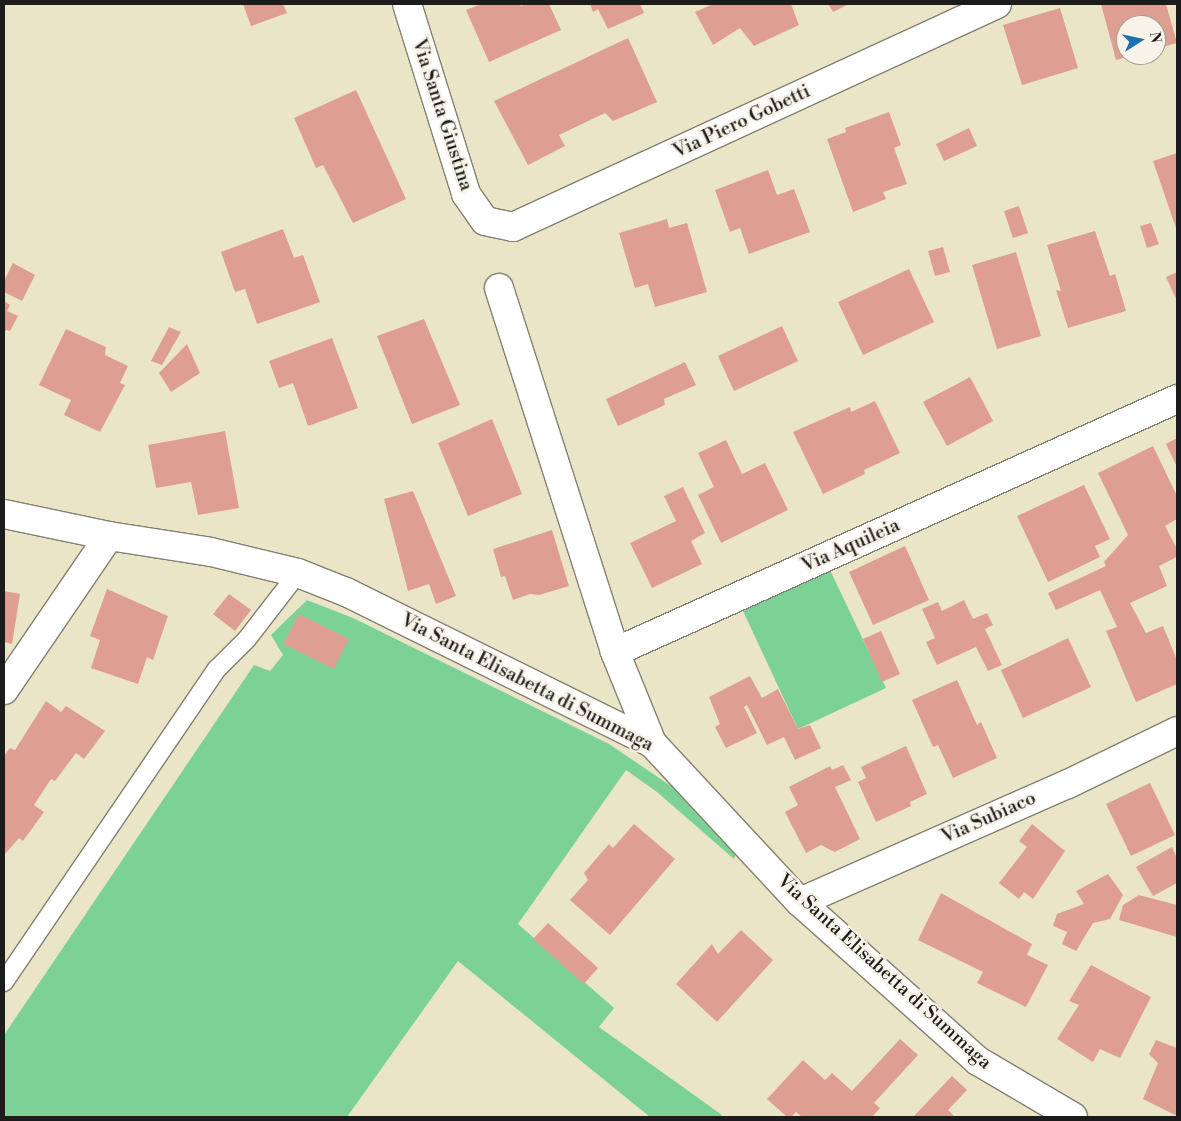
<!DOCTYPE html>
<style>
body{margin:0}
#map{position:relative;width:1181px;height:1121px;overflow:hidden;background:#ebe5c7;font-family:"Libre Bodoni",serif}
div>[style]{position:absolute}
.green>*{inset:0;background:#7cd296}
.building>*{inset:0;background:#de9f92}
.roads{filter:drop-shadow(1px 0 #848072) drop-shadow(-1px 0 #848072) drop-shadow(0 1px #848072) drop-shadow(0 -1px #848072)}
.lane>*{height:18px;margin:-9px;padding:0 9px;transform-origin:9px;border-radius:9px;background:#fff}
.street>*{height:28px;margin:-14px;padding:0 14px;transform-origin:14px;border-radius:14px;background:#fff}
span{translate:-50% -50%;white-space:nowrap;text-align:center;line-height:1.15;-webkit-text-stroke:5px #f7f3e8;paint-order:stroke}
.street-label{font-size:19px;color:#1c1c1c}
.frame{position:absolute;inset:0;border:5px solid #1c1c1c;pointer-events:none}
.north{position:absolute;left:1116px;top:15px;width:50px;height:50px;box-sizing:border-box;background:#f7f3e8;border:1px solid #9f9d96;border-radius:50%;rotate:80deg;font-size:14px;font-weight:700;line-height:20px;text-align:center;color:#1c1c1c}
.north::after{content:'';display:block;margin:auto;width:18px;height:22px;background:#1f6fb2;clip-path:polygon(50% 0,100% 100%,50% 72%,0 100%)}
</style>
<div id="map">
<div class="green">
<div style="clip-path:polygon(830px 570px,886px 688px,798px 729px,743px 611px)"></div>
<div style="clip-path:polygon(307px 600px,353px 618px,609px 744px,674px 788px,737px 849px,734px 859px,657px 792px,626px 770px,518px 924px,614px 1008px,599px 1027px,722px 1115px,720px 1117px,650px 1117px,458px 961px,347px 1117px,4px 1117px,4px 1035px,254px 665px,270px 671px,283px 655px,271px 635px)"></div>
</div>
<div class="building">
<div style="clip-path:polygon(243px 4px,283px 4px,287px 13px,251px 26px)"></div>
<div style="clip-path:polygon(481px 4px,520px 4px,521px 6px,526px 4px,549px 4px,561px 30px,489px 62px,466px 10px)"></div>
<div style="clip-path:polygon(590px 4px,640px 4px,644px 13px,608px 29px,598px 9px,593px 12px)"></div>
<div style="clip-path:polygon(713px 4px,791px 4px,799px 25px,754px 46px,740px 28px,713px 45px,695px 12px)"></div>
<div style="clip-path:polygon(828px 4px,849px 4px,833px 12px)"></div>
<div style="clip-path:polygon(1101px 4px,1166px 4px,1177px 43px,1156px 49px,1156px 25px,1126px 25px,1126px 55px,1131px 56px,1116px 60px)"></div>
<div style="clip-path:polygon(1060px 8px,1078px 68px,1022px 85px,1003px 25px)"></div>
<div style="clip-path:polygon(628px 38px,657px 102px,613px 121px,605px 113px,559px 135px,565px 146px,528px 165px,494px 101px)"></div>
<div style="clip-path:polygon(356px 90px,406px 199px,353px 223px,323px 165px,316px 168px,294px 118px)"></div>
<div style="clip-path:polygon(889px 112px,901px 145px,894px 148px,907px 184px,883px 192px,886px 199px,853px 212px,827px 139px,846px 132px,845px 128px)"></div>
<div style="clip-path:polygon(969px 128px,977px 146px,944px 161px,936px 144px)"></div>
<div style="clip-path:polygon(1177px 153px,1177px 231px,1153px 161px)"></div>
<div style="clip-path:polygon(768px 170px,777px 195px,794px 189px,810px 232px,749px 254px,740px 228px,730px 232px,715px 190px)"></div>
<div style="clip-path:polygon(1019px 206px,1028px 233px,1013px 238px,1004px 211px)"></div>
<div style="clip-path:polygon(667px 219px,669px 228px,687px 223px,707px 292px,655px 307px,648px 284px,635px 288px,619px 233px)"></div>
<div style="clip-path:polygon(1151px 223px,1159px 244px,1147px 248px,1140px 226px)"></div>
<div style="clip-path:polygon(283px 229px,294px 258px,303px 255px,320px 302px,257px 324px,245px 289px,235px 292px,221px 252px)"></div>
<div style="clip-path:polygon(1095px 231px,1110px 276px,1115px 274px,1126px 311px,1068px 328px,1056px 290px,1061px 291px,1047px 245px)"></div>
<div style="clip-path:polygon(943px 247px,950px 272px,935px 276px,928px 251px)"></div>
<div style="clip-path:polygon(1016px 252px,1041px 336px,997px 349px,972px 265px)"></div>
<div style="clip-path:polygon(13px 263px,35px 275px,22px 301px,4px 292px,4px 281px)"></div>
<div style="clip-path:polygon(909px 269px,934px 322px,863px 355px,838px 302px)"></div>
<div style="clip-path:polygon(1177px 272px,1177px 301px,1166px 277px)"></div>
<div style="clip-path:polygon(4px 301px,10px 305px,7px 311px,18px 316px,10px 331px,6px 330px,4px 334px)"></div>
<div style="clip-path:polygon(424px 319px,460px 405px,412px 424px,377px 336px)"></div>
<div style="clip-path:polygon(782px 326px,798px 361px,734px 391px,718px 356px)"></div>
<div style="clip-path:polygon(169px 327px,181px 332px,162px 365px,151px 361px)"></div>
<div style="clip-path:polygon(66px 329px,106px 347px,105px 355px,128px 366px,120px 383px,125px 385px,100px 432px,64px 415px,71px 400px,39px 385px)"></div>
<div style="clip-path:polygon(332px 338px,358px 408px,308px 426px,293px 383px,279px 388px,269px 361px)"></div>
<div style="clip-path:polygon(187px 344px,200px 373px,171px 392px,159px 373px)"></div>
<div style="clip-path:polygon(685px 362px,696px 385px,664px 399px,665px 405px,618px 426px,606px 399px)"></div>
<div style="clip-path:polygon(970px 377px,993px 421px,947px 446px,923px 402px)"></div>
<div style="clip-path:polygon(875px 401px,900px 453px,864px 470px,865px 474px,823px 494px,793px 432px,850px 407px,851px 412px)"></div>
<div style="clip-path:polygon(492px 419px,522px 494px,468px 516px,438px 443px)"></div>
<div style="clip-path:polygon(225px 431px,239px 508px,198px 515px,191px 482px,156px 488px,148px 445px)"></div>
<div style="clip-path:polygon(1177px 438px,1177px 467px,1166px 444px)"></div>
<div style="clip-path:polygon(726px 440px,742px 474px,765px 463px,788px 510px,721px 543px,698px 495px,714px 487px,698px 453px)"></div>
<div style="clip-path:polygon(1153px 446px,1177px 496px,1177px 519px,1165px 526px,1177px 549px,1177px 557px,1159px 566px,1167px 586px,1130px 603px,1146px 633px,1163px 626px,1177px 660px,1177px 684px,1136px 702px,1106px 631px,1117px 627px,1100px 590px,1056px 610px,1048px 593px,1106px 566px,1104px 562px,1128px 535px,1098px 473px)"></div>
<div style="clip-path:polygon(1084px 485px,1110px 539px,1095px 546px,1100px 557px,1048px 582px,1017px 516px)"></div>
<div style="clip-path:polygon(683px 487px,705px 533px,691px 541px,702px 564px,652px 588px,630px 543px,676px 521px,664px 496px)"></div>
<div style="clip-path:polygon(413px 491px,456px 596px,436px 604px,429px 584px,408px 591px,384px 499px)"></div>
<div style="clip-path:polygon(552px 530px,569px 586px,539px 595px,530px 594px,513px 600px,505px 576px,501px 577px,493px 549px)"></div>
<div style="clip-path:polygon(905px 546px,929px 600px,873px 625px,849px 572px)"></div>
<div style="clip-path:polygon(107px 589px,168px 616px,153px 660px,147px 657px,138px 684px,91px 668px,100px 640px,90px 636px)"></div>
<div style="clip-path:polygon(4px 591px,20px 594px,12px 644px,4px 642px)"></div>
<div style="clip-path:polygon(229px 594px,251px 610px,235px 631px,213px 614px)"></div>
<div style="clip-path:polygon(964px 600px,973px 619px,987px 613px,993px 625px,985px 629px,1002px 665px,988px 671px,976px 647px,937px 665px,926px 642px,935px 638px,922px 609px,938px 602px,942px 611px)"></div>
<div style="clip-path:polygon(299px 614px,349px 639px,334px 669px,283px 644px)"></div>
<div style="clip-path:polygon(881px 631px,900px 674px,882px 682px,863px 639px)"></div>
<div style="clip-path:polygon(1068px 638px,1091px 687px,1023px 718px,1001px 670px)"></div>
<div style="clip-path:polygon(750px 676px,762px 698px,778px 689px,798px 729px,810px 725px,821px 748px,795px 760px,784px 737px,767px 745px,747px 705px,744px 707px,757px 733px,726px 748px,715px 727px,720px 724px,709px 697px)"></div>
<div style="clip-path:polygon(957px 680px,977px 725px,981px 722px,997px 758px,953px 778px,938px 745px,933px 747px,912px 700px)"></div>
<div style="clip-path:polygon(46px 701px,61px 712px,66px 706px,105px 731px,84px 759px,76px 753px,55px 781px,51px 779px,34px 805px,44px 812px,23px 841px,19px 838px,6px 853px,4px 852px,4px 756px,10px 748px,15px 750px)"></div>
<div style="clip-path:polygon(906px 746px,927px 794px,910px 802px,911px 806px,876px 822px,858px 782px,866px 778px,861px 767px)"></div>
<div style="clip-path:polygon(843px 765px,851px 780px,835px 787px,860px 839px,835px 852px,821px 845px,806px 853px,785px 812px,798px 805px,789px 787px,830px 766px,832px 770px)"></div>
<div style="clip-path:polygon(1150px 783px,1175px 835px,1131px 856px,1106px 804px)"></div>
<div style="clip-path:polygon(634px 824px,675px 859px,610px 935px,570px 900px,588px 880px,584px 873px,609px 844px,613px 848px)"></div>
<div style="clip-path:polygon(1032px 824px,1065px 851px,1033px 899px,1024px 892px,1019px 899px,999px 883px,1027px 847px,1019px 841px)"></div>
<div style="clip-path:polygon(1172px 847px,1177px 858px,1177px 883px,1153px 896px,1136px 867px)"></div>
<div style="clip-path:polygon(1108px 874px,1123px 895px,1110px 919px,1093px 923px,1076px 951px,1062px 944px,1067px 932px,1053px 926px,1057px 914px,1084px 904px,1076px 891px)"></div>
<div style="clip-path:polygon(941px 893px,1032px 944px,1027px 955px,1048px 965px,1026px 1007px,977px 983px,983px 972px,918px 940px)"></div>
<div style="clip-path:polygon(1139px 895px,1177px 905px,1177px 937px,1119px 920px,1123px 905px)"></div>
<div style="clip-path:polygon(548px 923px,598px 968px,584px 984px,533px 939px)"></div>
<div style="clip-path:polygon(741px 930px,773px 960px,717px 1022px,676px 984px,712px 944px,718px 954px)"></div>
<div style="clip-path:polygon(1091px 965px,1151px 997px,1120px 1058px,1100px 1049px,1093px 1062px,1057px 1039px,1079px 1005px,1069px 1001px)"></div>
<div style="clip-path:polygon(900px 1039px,918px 1055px,874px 1103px,880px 1108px,872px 1117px,802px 1117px,796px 1112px,791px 1117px,787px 1117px,767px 1099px,803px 1060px,825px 1080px,832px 1073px,852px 1091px)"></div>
<div style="clip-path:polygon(1156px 1040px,1177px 1048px,1177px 1116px,1143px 1099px,1158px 1063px,1149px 1054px)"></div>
<div style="clip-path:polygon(952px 1076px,967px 1090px,948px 1110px,955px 1117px,913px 1117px)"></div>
</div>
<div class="roads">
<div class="lane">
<div style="left:4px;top:982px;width:379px;rotate:-55.8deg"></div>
<div style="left:217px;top:669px;width:42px;rotate:-45deg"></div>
<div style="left:247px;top:639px;width:83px;rotate:-52.3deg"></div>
</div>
<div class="street">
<div style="left:407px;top:4px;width:199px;rotate:72.7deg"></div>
<div style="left:466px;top:194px;width:33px;rotate:55deg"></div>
<div style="left:485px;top:221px;width:29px;rotate:12deg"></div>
<div style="left:513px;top:227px;width:533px;rotate:-24.74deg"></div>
<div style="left:499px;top:288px;width:382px;rotate:72.3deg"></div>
<div style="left:4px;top:514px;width:107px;rotate:11.8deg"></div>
<div style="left:109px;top:536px;width:103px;rotate:8.9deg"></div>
<div style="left:211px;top:552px;width:89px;rotate:13.6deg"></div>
<div style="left:298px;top:573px;width:52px;rotate:21.6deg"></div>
<div style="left:346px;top:592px;width:341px;rotate:26.3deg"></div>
<div style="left:652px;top:743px;width:217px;rotate:47.1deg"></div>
<div style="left:800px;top:902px;width:239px;rotate:41.8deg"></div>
<div style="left:978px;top:1061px;width:110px;rotate:30.5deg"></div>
<div style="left:4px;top:690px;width:186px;rotate:-55.7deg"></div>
<div style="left:652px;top:743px;width:98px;rotate:-112.1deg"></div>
<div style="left:615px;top:652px;width:616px;rotate:-24.24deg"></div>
<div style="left:800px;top:902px;width:293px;rotate:-23.8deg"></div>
<div style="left:1068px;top:784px;width:121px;rotate:-25.9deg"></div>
</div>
</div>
<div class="street-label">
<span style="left:442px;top:115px;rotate:72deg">Via Santa Giustina</span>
<span style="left:742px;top:122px;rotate:-25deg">Via Piero Gobetti</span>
<span style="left:851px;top:546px;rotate:-24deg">Via Aquileia</span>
<span style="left:527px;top:683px;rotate:27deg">Via Santa Elisabetta di Summaga</span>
<span style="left:989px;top:818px;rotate:-24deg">Via Subiaco</span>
<span style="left:884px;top:972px;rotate:42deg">Via Santa Elisabetta di Summaga</span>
</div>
<div class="frame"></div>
<div class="north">N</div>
</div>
